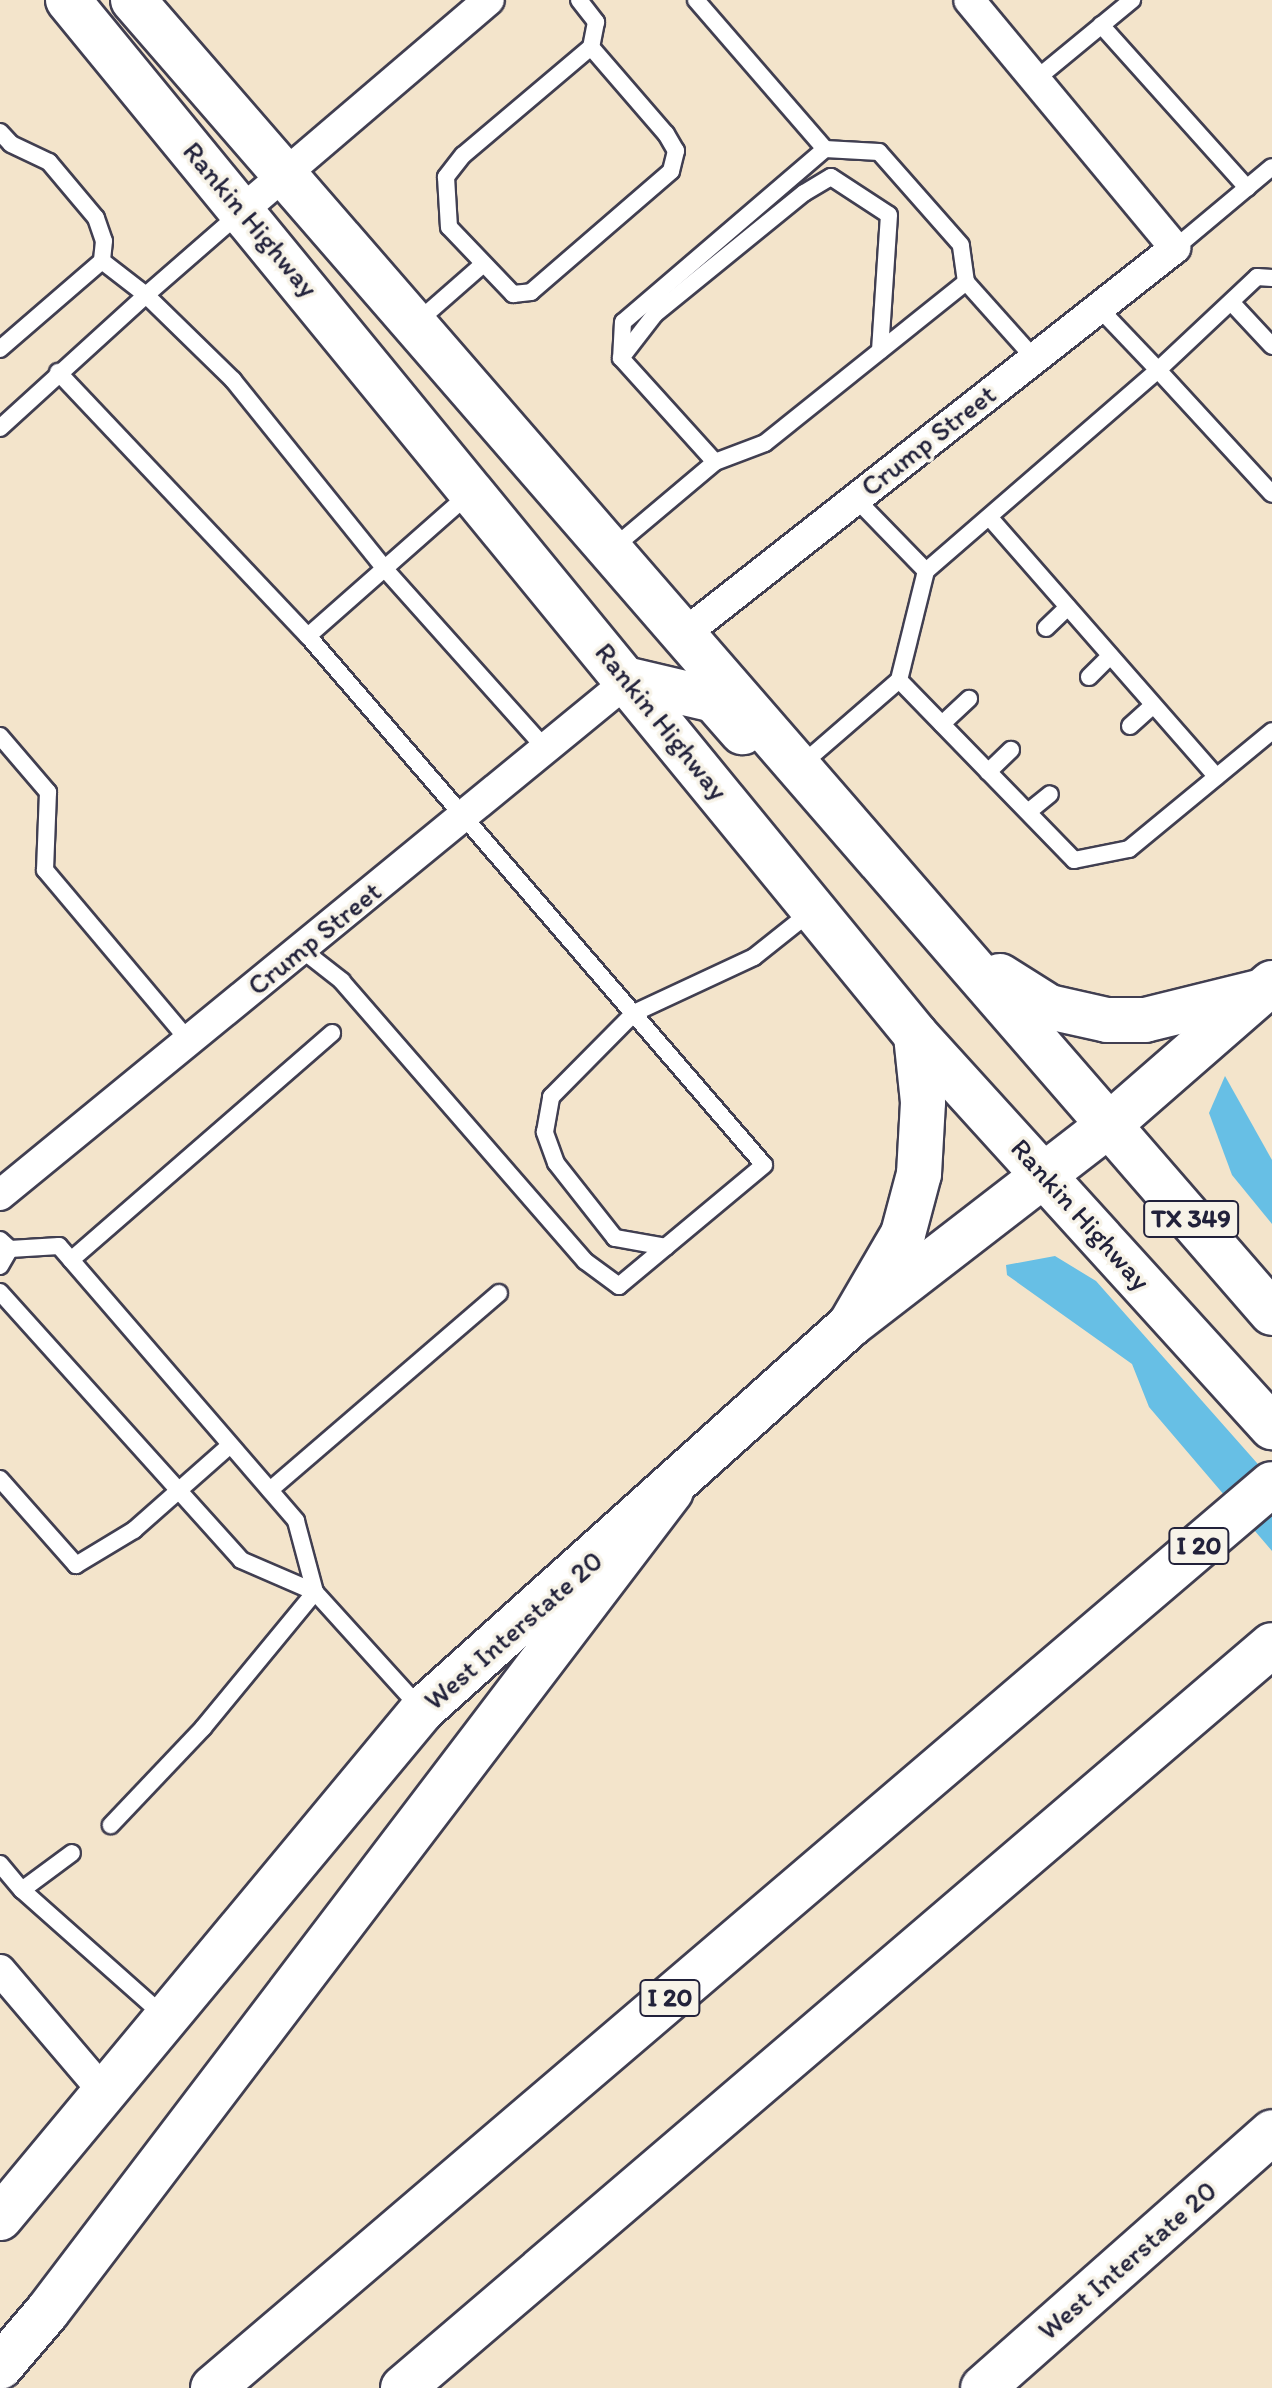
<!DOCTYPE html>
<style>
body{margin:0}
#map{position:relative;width:1272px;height:2388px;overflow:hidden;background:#f3e4cb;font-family:Itim,sans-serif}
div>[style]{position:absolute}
.water>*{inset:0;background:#67bfe5}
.roads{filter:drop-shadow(2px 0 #413f51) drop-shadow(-2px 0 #413f51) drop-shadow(0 2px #413f51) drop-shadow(0 -2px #413f51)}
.service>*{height:16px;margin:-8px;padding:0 8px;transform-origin:8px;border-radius:8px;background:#fff}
.minor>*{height:30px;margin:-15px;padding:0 15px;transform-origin:15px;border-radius:15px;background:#fff}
.secondary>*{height:44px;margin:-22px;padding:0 22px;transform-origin:22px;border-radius:22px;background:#fff}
.trunk>*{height:44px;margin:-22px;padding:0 22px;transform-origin:22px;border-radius:22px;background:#fff}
.motorway>*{height:44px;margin:-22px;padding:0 22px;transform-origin:22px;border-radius:22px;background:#fff}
span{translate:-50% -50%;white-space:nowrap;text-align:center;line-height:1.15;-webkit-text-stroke:7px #f7f3e8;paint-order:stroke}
.shield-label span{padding:2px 6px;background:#f7f3e8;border:2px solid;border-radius:6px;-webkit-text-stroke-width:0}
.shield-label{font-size:26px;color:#22223b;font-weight:700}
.street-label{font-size:28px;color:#22223b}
</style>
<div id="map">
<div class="water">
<div style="clip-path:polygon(1225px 1076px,1272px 1160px,1272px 1224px,1232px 1175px,1209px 1113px)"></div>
<div style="clip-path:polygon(1055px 1256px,1096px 1281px,1272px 1480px,1272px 1551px,1149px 1407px,1132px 1364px,1007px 1275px,1006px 1265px)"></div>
</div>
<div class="roads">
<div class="service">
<div style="left:579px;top:0;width:28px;rotate:52deg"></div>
<div style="left:596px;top:22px;width:25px;rotate:101deg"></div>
<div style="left:591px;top:47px;width:167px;rotate:139.8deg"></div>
<div style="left:463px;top:155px;width:28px;rotate:128deg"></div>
<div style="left:446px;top:177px;width:50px;rotate:86.6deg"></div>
<div style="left:449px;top:227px;width:93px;rotate:46.3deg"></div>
<div style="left:513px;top:294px;width:18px;rotate:-6deg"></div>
<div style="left:531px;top:292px;width:185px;rotate:-40.8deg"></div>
<div style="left:671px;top:171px;width:21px;rotate:-76deg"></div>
<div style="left:676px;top:151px;width:20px;rotate:-120deg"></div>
<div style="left:666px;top:134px;width:115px;rotate:-130.8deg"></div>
<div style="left:696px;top:0;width:197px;rotate:49.1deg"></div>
<div style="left:1101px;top:25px;width:219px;rotate:48.1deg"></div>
<div style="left:1035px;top:80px;width:126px;rotate:-39.5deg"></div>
<div style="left:0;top:132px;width:16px;rotate:47deg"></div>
<div style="left:11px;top:144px;width:42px;rotate:25.3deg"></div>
<div style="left:49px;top:162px;width:73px;rotate:50deg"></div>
<div style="left:96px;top:218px;width:24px;rotate:71deg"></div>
<div style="left:104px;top:241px;width:20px;rotate:96deg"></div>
<div style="left:102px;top:261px;width:56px;rotate:37.7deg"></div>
<div style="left:146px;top:295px;width:126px;rotate:-41.1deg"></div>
<div style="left:1175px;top:248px;width:126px;rotate:-39.9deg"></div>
<div style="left:1272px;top:278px;width:15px;rotate:-176deg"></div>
<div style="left:1257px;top:277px;width:136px;rotate:136.8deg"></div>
<div style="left:1158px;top:370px;width:168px;rotate:47.4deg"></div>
<div style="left:966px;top:282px;width:101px;rotate:48.2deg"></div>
<div style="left:1231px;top:302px;width:60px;rotate:47deg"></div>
<div style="left:416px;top:323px;width:86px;rotate:-41.2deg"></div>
<div style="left:0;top:349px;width:135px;rotate:-40.8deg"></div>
<div style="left:621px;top:358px;width:56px;rotate:-52.3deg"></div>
<div style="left:655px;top:314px;width:192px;rotate:-39.1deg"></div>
<div style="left:804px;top:193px;width:31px;rotate:-31deg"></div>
<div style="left:831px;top:177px;width:69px;rotate:33.2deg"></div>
<div style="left:889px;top:215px;width:136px;rotate:93.8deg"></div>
<div style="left:58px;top:372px;width:364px;rotate:46.6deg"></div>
<div style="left:308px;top:636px;width:698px;rotate:49.24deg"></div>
<div style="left:764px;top:1165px;width:189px;rotate:140.2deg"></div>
<div style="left:619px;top:1286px;width:42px;rotate:-143.7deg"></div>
<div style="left:585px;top:1261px;width:371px;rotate:-131deg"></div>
<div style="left:342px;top:981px;width:52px;rotate:-142deg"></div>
<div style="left:0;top:428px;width:197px;rotate:-42.3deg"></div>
<div style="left:146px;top:295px;width:122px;rotate:44.3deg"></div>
<div style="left:233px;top:380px;width:241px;rotate:51.2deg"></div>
<div style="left:384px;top:568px;width:241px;rotate:48.2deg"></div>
<div style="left:855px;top:498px;width:102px;rotate:45.8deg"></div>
<div style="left:926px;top:571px;width:307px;rotate:-40.9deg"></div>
<div style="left:1158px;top:370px;width:87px;rotate:-133.6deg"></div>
<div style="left:990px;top:518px;width:344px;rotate:48.8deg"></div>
<div style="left:613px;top:548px;width:133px;rotate:-40.1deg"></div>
<div style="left:715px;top:462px;width:53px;rotate:-20.8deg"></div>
<div style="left:765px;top:443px;width:258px;rotate:-38.7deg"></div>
<div style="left:966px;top:282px;width:37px;rotate:-98deg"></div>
<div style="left:961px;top:245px;width:124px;rotate:-131.4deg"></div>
<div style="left:879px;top:152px;width:54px;rotate:-176.8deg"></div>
<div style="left:825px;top:149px;width:266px;rotate:139.4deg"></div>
<div style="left:623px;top:322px;width:36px;rotate:93deg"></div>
<div style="left:621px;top:358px;width:140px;rotate:47.9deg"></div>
<div style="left:1046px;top:628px;width:30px;rotate:-44deg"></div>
<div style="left:308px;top:636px;width:215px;rotate:-41.4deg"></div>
<div style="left:1089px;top:677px;width:30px;rotate:-45deg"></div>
<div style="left:899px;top:680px;width:251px;rotate:45.8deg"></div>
<div style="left:1074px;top:860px;width:56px;rotate:-11.3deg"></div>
<div style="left:1129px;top:849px;width:185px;rotate:-39.5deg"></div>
<div style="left:942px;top:724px;width:37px;rotate:-43deg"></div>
<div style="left:1130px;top:726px;width:31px;rotate:-42deg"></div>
<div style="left:0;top:736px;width:74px;rotate:49.4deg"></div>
<div style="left:48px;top:792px;width:78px;rotate:92.2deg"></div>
<div style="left:45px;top:870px;width:224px;rotate:49.9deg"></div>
<div style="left:801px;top:765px;width:130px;rotate:-40.9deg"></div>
<div style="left:899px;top:680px;width:112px;rotate:-76.1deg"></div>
<div style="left:988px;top:772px;width:32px;rotate:-44deg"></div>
<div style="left:1028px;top:812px;width:28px;rotate:-39deg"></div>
<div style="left:0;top:1240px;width:13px;rotate:42deg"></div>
<div style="left:10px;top:1249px;width:49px;rotate:-3.5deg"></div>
<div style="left:59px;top:1246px;width:363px;rotate:49.2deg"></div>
<div style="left:296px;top:1521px;width:73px;rotate:75deg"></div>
<div style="left:315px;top:1592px;width:158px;rotate:47.8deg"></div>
<div style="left:666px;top:1247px;width:52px;rotate:-170deg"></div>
<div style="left:615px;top:1238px;width:95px;rotate:-128.2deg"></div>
<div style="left:556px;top:1163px;width:33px;rotate:-110deg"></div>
<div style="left:545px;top:1132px;width:36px;rotate:-80deg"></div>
<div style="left:551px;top:1097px;width:118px;rotate:-45.3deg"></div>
<div style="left:634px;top:1013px;width:132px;rotate:-25deg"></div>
<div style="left:754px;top:957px;width:75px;rotate:-38.5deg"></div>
<div style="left:71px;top:1260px;width:346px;rotate:-41deg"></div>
<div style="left:0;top:1266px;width:20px;rotate:-60deg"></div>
<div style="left:0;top:1292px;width:360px;rotate:48deg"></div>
<div style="left:241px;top:1560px;width:81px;rotate:23.4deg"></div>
<div style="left:315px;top:1592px;width:176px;rotate:129.5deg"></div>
<div style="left:203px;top:1728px;width:134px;rotate:133.5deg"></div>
<div style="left:0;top:1479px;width:115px;rotate:48.5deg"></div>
<div style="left:76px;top:1565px;width:68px;rotate:-31.1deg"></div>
<div style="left:134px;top:1530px;width:128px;rotate:-41.5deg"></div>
<div style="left:270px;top:1490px;width:302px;rotate:-40.7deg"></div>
<div style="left:0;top:1864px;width:34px;rotate:50deg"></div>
<div style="left:22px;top:1890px;width:193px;rotate:41.6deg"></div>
<div style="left:22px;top:1890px;width:62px;rotate:-36.5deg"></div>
</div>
<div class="minor">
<div style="left:244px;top:209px;width:322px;rotate:-40.5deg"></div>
<div style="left:684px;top:634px;width:625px;rotate:-38.17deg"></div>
<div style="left:1175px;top:248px;width:322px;rotate:-129.7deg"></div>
<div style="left:0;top:1195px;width:813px;rotate:-39.31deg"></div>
<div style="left:0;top:1970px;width:159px;rotate:49.6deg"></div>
</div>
<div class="secondary">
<div style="left:0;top:2218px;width:660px;rotate:-50.28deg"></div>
<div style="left:422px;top:1710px;width:576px;rotate:-41.97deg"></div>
<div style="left:850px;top:1325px;width:327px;rotate:-37.7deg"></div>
<div style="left:1109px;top:1125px;width:216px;rotate:-41.1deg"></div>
<div style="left:983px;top:2388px;width:386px;rotate:-41.5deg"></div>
</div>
<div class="trunk">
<div style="left:68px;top:0;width:1338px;rotate:50.67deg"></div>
<div style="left:916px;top:1035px;width:530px;rotate:47.76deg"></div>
<div style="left:133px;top:0;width:1738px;rotate:49.06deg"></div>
<div style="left:629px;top:680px;width:87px;rotate:13.2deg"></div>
<div style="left:714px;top:700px;width:43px;rotate:48.8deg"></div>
<div style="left:1000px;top:976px;width:58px;rotate:32.3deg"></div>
<div style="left:1049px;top:1007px;width:59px;rotate:12.6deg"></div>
<div style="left:1107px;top:1020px;width:38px"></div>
<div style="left:1145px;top:1020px;width:122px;rotate:-13.8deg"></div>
<div style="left:850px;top:1325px;width:105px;rotate:-59.8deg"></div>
<div style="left:903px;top:1234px;width:62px;rotate:-75.1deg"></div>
<div style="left:919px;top:1174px;width:72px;rotate:-86.8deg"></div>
<div style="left:923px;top:1102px;width:67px;rotate:-96deg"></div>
</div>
<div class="motorway">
<div style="left:0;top:2367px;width:72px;rotate:-49.5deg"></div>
<div style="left:47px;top:2312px;width:1031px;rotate:-52.76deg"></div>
<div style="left:213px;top:2388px;width:1392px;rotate:-40.49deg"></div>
<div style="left:403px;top:2388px;width:1143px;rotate:-40.53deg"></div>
</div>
</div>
<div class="shield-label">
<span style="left:1191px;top:1219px">TX 349</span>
<span style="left:1199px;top:1546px">I 20</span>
<span style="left:670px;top:1998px">I 20</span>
</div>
<div class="street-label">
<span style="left:251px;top:219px;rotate:50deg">Rankin Highway</span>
<span style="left:928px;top:440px;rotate:-38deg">Crump Street</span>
<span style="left:662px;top:721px;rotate:51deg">Rankin Highway</span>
<span style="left:314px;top:938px;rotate:-39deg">Crump Street</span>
<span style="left:1081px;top:1214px;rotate:48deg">Rankin Highway</span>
<span style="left:513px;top:1630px;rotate:-41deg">West Interstate 20</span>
<span style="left:1127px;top:2260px;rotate:-41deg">West Interstate 20</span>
</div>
</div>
